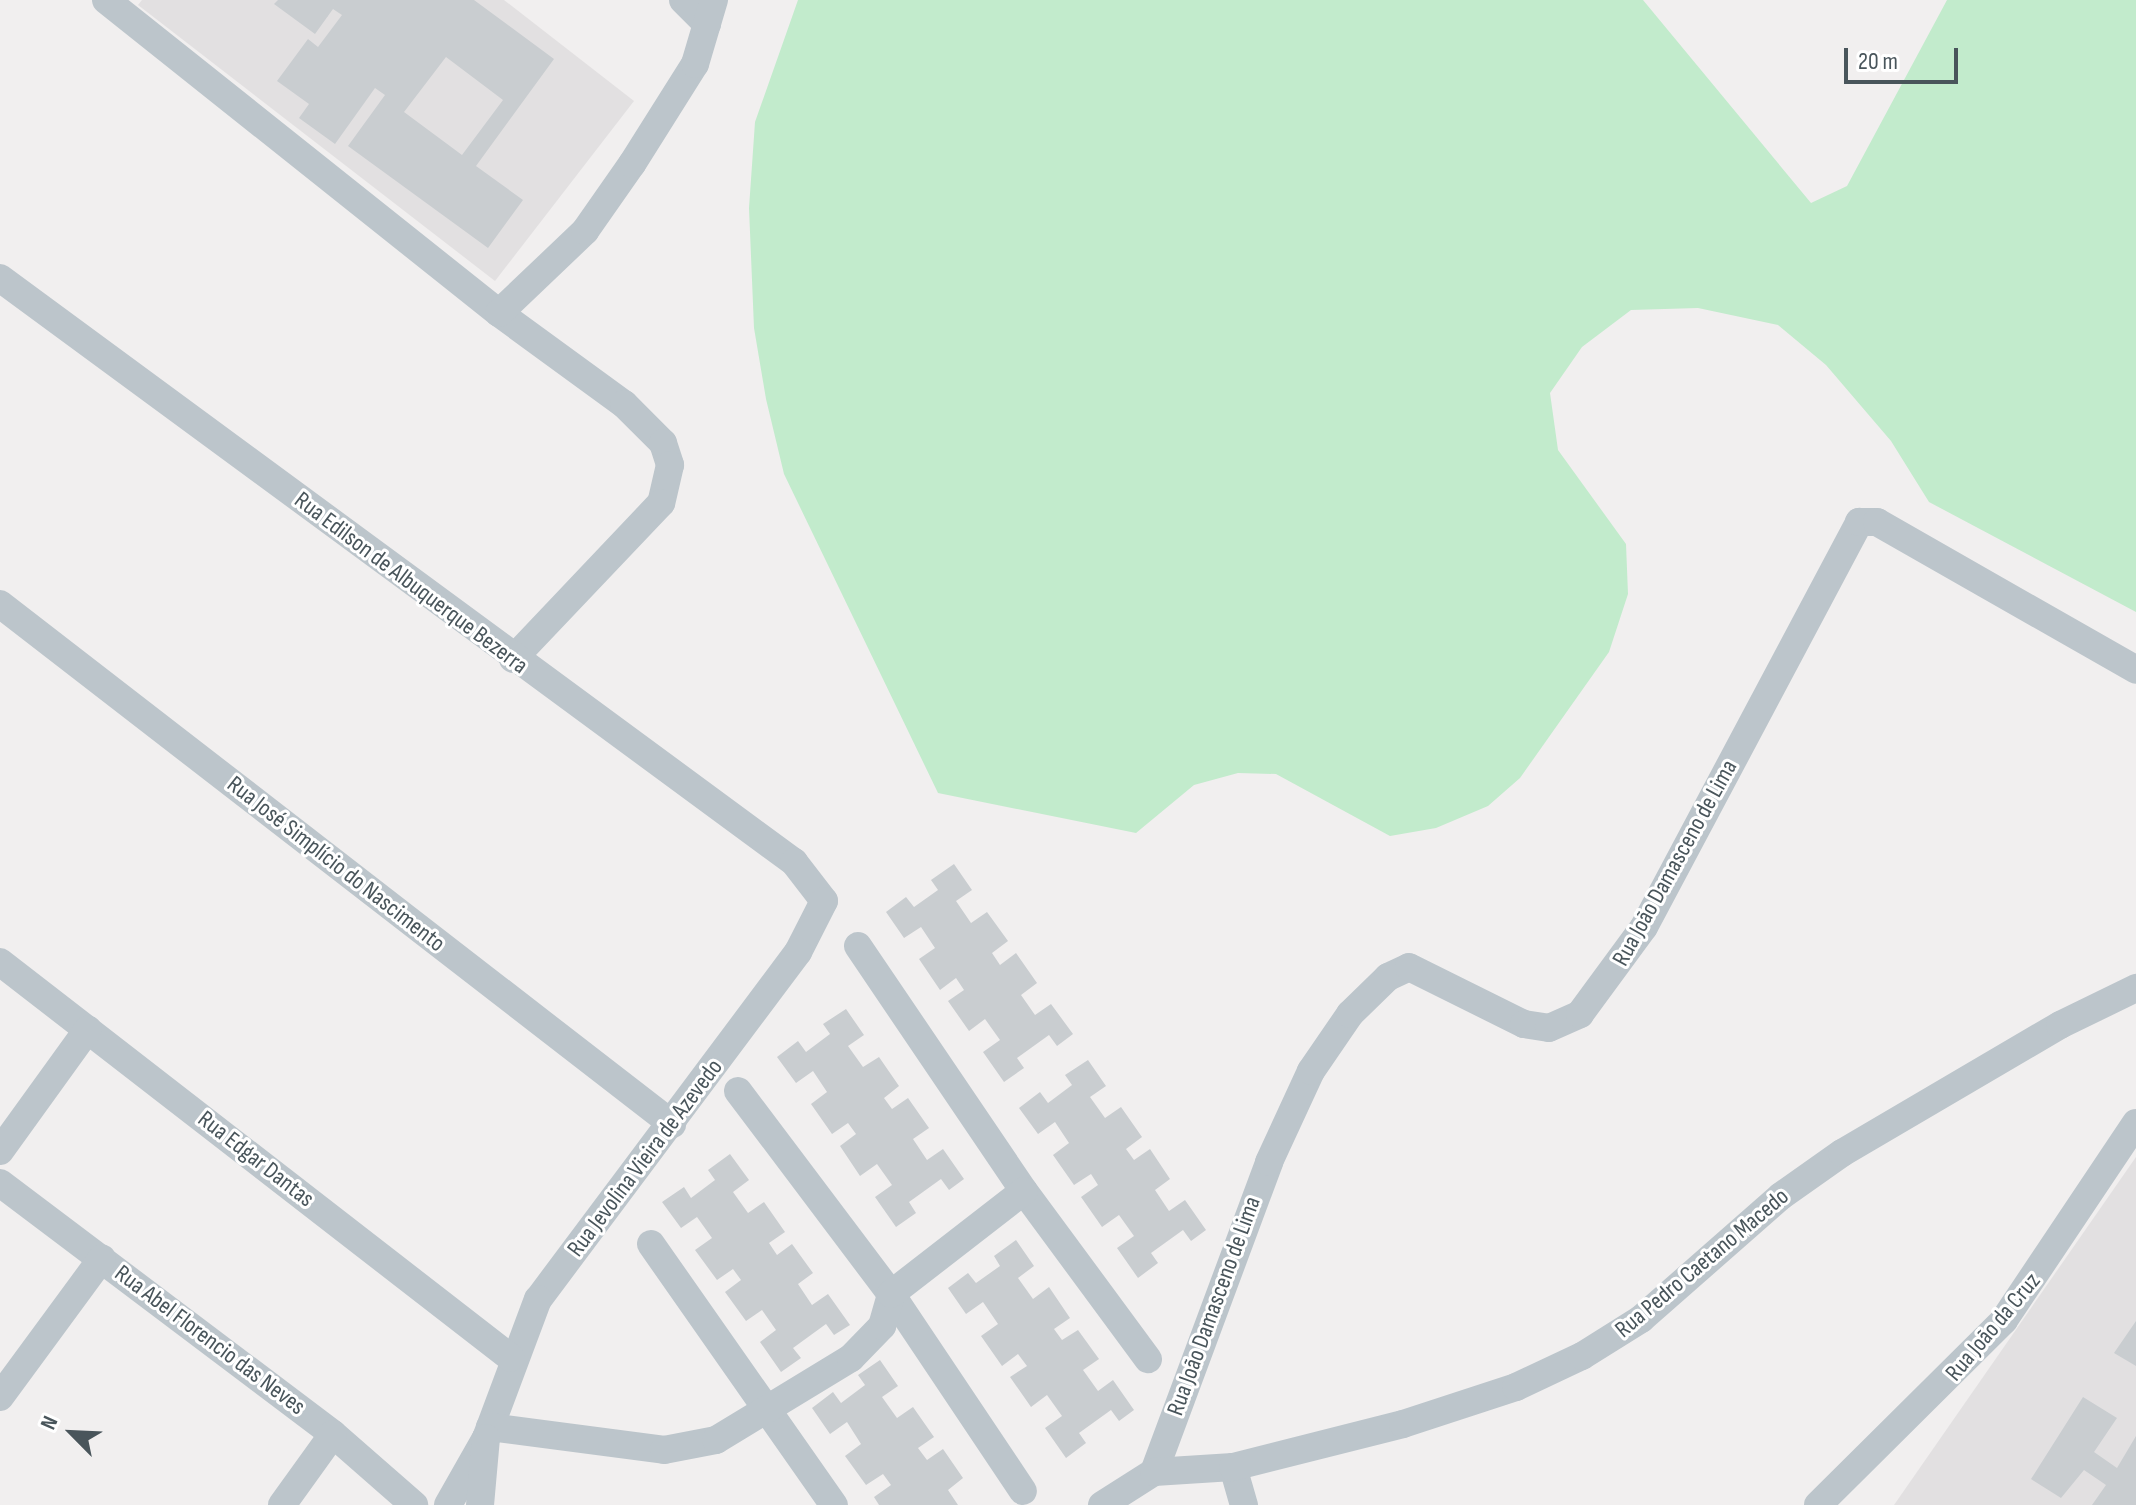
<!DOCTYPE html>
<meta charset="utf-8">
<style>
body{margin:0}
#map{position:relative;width:2136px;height:1505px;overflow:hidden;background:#f1efef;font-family:"Sofia Sans Condensed",sans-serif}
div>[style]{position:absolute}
.education>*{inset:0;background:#e2e0e1}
.green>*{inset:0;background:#c2ebcc}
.building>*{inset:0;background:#c9cdd0}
.minor>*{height:28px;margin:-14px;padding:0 14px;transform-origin:14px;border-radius:14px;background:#bcc5cb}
span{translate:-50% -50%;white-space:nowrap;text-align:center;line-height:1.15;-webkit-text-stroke:6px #fff;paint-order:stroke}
.street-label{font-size:24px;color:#49555b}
.north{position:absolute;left:32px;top:1393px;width:80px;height:80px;-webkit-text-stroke:6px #fff;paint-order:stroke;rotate:294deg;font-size:22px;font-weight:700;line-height:32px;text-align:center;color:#49555b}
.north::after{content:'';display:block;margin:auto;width:28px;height:36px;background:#49555b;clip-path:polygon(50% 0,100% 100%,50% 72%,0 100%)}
.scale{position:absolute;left:1844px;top:48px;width:114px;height:36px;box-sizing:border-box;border:4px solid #49555b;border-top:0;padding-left:10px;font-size:24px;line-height:28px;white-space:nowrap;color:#49555b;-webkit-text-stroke:6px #fff;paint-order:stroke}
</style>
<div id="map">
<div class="education">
<div style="clip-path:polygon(142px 0,504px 0,634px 101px,495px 281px,138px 5px)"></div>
<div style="clip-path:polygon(2136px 1157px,2136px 1505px,1894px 1505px)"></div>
</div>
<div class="green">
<div style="clip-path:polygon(798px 0,1643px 0,1811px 203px,1847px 186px,1947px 0,2136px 0,2136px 612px,1929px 502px,1891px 441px,1826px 365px,1778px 325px,1698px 308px,1631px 310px,1582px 347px,1550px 393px,1558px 450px,1626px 544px,1628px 594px,1609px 652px,1520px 778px,1488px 806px,1436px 828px,1390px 836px,1276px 774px,1238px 773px,1194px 785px,1136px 833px,938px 793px,784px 474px,766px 399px,754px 328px,749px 208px,755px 122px)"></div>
</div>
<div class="building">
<div style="clip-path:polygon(evenodd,278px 0,474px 0,554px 59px,476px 166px,523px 200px,488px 248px,348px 146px,385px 95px,375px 88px,335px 144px,299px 118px,309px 104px,277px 81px,308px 39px,318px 47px,342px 15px,333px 9px,315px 34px,274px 4px,278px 0,446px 57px,503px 100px,462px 155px,404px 112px,446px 57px)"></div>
<div style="clip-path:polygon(954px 864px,972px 890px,956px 901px,971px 923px,987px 912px,1008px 941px,992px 953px,1000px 965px,1016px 953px,1037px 983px,1021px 995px,1035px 1015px,1051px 1004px,1073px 1034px,1057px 1046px,1049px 1035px,1017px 1058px,1024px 1068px,1004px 1082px,983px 1052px,1000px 1040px,985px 1019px,969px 1031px,948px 1001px,964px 990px,956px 978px,940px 990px,919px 959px,935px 948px,921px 927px,904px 938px,886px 912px,906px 897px,914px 907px,938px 890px,931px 880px)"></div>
<div style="clip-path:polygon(846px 1009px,864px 1035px,848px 1046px,863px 1067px,879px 1057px,899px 1086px,884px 1098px,892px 1109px,908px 1098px,929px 1128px,913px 1139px,927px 1160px,943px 1149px,964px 1179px,949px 1190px,941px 1179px,909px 1202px,916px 1213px,896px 1227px,875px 1197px,892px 1185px,877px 1164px,860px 1176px,840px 1146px,856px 1134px,848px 1123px,832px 1134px,811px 1104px,827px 1092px,813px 1071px,796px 1083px,777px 1057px,798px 1041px,806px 1052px,830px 1034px,823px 1024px)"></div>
<div style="clip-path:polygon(1088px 1060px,1106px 1086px,1090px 1097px,1105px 1118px,1121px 1107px,1142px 1137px,1126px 1149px,1134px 1160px,1150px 1149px,1170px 1179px,1155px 1190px,1169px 1211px,1185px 1200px,1206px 1230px,1191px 1241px,1183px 1230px,1151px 1253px,1158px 1263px,1138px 1278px,1117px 1248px,1134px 1236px,1119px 1215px,1102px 1227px,1081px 1197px,1098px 1185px,1091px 1174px,1074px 1185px,1053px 1155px,1069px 1143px,1055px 1122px,1038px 1134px,1019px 1108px,1040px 1092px,1048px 1103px,1072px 1085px,1065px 1075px)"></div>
<div style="clip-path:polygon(730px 1154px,749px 1180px,733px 1192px,748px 1213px,764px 1202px,785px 1232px,769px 1243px,777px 1255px,792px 1244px,813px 1273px,798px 1284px,812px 1305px,828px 1294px,850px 1325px,834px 1335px,826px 1324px,793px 1348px,801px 1358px,781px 1372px,760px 1342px,776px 1330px,762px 1310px,746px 1321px,725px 1292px,741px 1280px,733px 1269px,717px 1280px,695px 1250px,712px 1238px,697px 1217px,681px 1228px,662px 1202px,684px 1187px,691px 1198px,715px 1180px,708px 1170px)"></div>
<div style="clip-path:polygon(1016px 1240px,1034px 1266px,1018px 1278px,1033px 1299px,1049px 1287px,1070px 1318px,1054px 1329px,1062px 1340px,1078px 1330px,1099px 1359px,1083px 1370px,1098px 1391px,1113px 1380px,1134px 1410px,1119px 1421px,1111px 1410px,1079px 1433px,1086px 1443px,1066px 1458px,1045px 1428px,1062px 1416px,1047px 1395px,1031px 1407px,1010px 1377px,1027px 1366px,1018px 1354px,1002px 1366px,981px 1336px,998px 1324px,983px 1302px,966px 1314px,948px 1288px,968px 1273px,976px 1283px,1000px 1266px,994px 1256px)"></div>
<div style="clip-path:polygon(2136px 1321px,2136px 1366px,2114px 1353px)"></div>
<div style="clip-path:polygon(880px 1360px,898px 1386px,882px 1397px,897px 1418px,913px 1407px,934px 1437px,918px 1448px,927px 1460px,943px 1449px,963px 1478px,948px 1490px,958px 1505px,879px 1505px,874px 1497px,891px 1485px,883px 1474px,866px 1485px,845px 1456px,861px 1444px,847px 1422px,830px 1434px,812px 1408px,833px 1392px,841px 1403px,865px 1385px,858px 1375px)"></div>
<div style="clip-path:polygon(2083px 1397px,2117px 1418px,2094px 1452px,2117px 1468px,2136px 1436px,2136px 1505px,2092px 1505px,2106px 1485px,2084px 1470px,2061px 1498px,2031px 1479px)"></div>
</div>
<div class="minor">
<div style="left:106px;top:0;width:502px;rotate:38.54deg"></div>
<div style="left:499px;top:313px;width:155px;rotate:36.1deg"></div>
<div style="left:624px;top:404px;width:55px;rotate:45deg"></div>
<div style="left:663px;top:443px;width:23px;rotate:72deg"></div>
<div style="left:670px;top:465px;width:39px;rotate:103deg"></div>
<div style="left:661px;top:503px;width:215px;rotate:133.5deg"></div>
<div style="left:683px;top:0;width:34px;rotate:45deg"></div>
<div style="left:0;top:278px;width:986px;rotate:36.34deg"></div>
<div style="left:794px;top:862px;width:49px;rotate:52.4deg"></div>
<div style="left:824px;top:901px;width:57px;rotate:117deg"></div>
<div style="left:798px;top:952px;width:434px;rotate:126.8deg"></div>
<div style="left:538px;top:1299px;width:148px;rotate:110.5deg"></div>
<div style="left:486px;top:1438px;width:77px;rotate:119.6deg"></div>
<div style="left:499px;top:313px;width:119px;rotate:-43.6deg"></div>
<div style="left:585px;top:231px;width:82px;rotate:-55deg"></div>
<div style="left:632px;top:164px;width:118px;rotate:-57.8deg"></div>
<div style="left:695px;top:64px;width:67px;rotate:-73.5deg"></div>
<div style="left:0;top:604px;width:850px;rotate:37.73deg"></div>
<div style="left:858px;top:946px;width:296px;rotate:55.9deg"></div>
<div style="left:1024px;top:1191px;width:209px;rotate:53.6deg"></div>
<div style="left:0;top:962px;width:646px;rotate:37.77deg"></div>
<div style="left:738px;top:1091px;width:254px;rotate:53deg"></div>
<div style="left:891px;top:1294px;width:237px;rotate:56.2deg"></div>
<div style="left:0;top:1151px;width:150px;rotate:-54.2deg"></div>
<div style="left:0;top:1183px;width:417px;rotate:37deg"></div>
<div style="left:333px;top:1434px;width:108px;rotate:41.2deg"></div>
<div style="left:651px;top:1244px;width:319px;rotate:55deg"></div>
<div style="left:0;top:1397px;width:172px;rotate:-53.7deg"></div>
<div style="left:490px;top:1427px;width:176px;rotate:7.5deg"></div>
<div style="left:664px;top:1450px;width:53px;rotate:-10.9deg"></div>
<div style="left:716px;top:1440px;width:158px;rotate:-31.3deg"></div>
<div style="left:851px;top:1358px;width:45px;rotate:-45.9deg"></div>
<div style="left:882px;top:1326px;width:33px;rotate:-74deg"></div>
<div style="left:891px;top:1294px;width:168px;rotate:-37.8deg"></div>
<div style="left:1233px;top:1467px;width:40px;rotate:74deg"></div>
<div style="left:1154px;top:1472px;width:331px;rotate:-69.6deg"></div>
<div style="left:1269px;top:1162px;width:100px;rotate:-65.2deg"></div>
<div style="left:1311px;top:1071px;width:69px;rotate:-55.6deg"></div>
<div style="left:1350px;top:1014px;width:53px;rotate:-44.2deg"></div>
<div style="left:1388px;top:977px;width:23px;rotate:-25deg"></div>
<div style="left:1409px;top:967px;width:128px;rotate:26.4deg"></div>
<div style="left:1524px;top:1024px;width:25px;rotate:9deg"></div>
<div style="left:1549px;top:1028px;width:34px;rotate:-24deg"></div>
<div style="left:1580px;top:1014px;width:108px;rotate:-53.7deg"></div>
<div style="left:1644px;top:927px;width:459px;rotate:-62deg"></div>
<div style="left:1859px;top:522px;width:18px"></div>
<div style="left:1877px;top:522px;width:298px;rotate:29.7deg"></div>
<div style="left:282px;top:1505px;width:87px;rotate:-54.3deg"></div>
<div style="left:480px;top:1505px;width:67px;rotate:-84.9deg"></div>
<div style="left:1102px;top:1505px;width:62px;rotate:-32.4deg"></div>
<div style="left:1154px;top:1472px;width:79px;rotate:-3.6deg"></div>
<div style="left:1233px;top:1467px;width:175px;rotate:-14.2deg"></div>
<div style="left:1403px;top:1424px;width:119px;rotate:-18.1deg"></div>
<div style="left:1516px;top:1387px;width:73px;rotate:-25.2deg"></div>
<div style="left:1582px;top:1356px;width:70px;rotate:-32.1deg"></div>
<div style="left:1641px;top:1319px;width:186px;rotate:-41.3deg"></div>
<div style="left:1781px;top:1196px;width:75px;rotate:-35.2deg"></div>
<div style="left:1842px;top:1153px;width:253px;rotate:-30.4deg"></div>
<div style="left:2060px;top:1025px;width:85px;rotate:-26deg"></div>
<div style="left:1818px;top:1505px;width:262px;rotate:-44.8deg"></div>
<div style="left:2004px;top:1320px;width:237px;rotate:-56.2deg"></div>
</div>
<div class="street-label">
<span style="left:411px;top:583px;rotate:37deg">Rua Edilson de Albuquerque Bezerra</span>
<span style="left:1675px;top:863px;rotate:-61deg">Rua João Damasceno de Lima</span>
<span style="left:336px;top:864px;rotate:38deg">Rua José Simplício do Nascimento</span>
<span style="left:645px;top:1158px;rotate:-53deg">Rua Jevolina Vieira de Azevedo</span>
<span style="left:256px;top:1159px;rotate:38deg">Rua Edgar Dantas</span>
<span style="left:1702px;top:1263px;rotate:-40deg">Rua Pedro Caetano Macedo</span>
<span style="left:1214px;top:1306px;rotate:-70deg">Rua João Damasceno de Lima</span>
<span style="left:1993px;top:1327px;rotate:-50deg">Rua João da Cruz</span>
<span style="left:210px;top:1340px;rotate:37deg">Rua Abel Florencio das Neves</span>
</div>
<div class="north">N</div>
<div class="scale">20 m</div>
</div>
